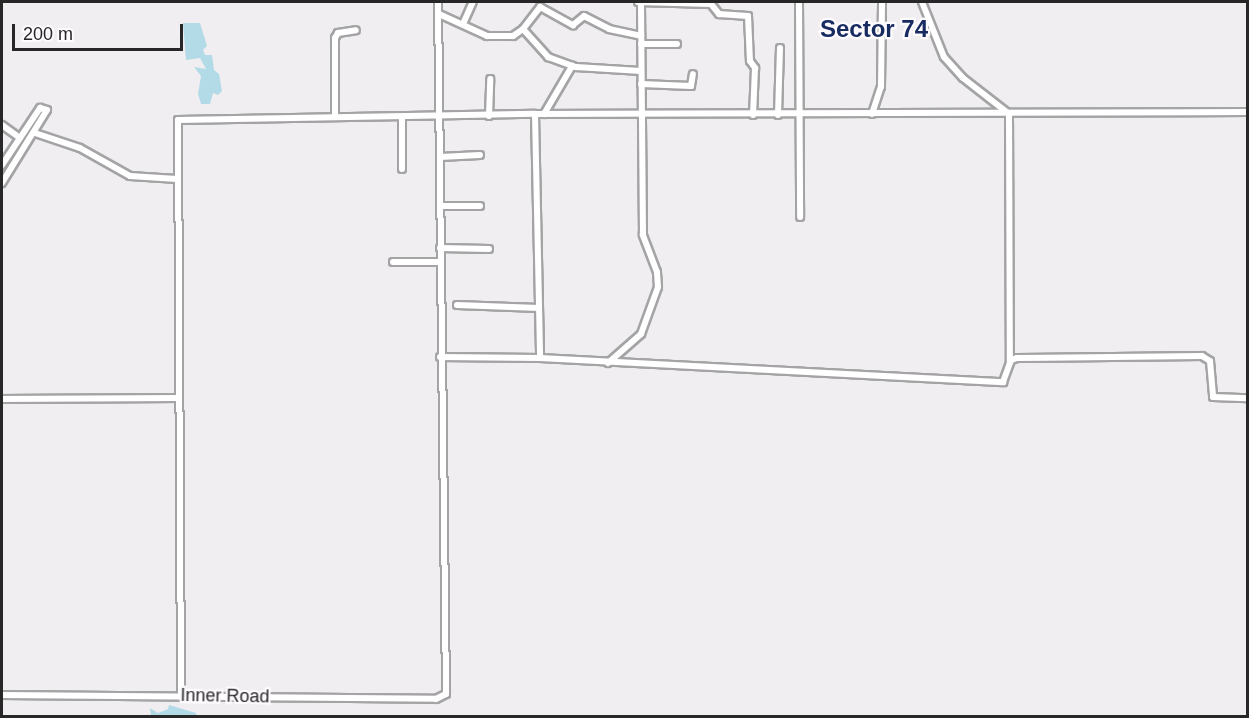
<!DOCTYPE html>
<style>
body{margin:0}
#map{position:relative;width:1249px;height:718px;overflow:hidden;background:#f0eef1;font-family:Arial,sans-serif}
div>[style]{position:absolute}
.water>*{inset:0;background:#b3dbe7}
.roads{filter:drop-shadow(2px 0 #a4a3a5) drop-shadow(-2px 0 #a4a3a5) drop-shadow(0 2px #a4a3a5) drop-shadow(0 -2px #a4a3a5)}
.minor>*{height:6px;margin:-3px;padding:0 3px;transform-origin:3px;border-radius:3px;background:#fff}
span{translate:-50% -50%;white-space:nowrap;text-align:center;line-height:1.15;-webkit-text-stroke:4.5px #fdfbfe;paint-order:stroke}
.street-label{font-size:18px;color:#282728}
.district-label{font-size:24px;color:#172b61;font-weight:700}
.frame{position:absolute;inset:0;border:3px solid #282728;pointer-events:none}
.scale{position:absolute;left:12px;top:24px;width:171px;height:27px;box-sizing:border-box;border:3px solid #282728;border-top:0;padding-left:8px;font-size:18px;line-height:21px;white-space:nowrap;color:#282728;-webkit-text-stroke:4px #fdfbfe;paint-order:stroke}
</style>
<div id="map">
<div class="water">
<div style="clip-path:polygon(183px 23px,200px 23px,207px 46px,203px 50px,205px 55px,212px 55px,214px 70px,219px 74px,222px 91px,218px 95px,213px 93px,210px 104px,201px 104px,198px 94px,201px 76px,194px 67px,206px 69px,200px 58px,186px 60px)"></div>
<div style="clip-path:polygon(169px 705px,196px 713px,197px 716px,151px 716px,150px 708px,158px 713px,168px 709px)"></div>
</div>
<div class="roads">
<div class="minor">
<div style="left:638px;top:2px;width:73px;rotate:1.6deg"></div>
<div style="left:711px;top:4px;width:13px;rotate:51deg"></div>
<div style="left:719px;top:14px;width:29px;rotate:4deg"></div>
<div style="left:748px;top:16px;width:45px;rotate:87.5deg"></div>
<div style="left:750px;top:61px;width:9px;rotate:54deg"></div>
<div style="left:755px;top:68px;width:47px;rotate:92.4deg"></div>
<div style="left:799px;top:2px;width:215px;rotate:89.7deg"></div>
<div style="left:922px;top:2px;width:59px;rotate:68.2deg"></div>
<div style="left:944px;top:57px;width:28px;rotate:48deg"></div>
<div style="left:963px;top:78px;width:58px;rotate:38deg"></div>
<div style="left:1009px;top:114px;width:248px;rotate:89.8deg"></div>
<div style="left:439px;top:14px;width:53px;rotate:24.6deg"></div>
<div style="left:487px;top:36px;width:26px"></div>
<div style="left:513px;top:36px;width:12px;rotate:-35deg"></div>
<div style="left:523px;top:29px;width:38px;rotate:48deg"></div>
<div style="left:548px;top:57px;width:30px;rotate:20deg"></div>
<div style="left:576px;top:67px;width:65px;rotate:3.5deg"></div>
<div style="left:463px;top:24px;width:24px;rotate:-66deg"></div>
<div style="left:523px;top:29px;width:28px;rotate:-52deg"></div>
<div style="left:540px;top:7px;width:38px;rotate:29deg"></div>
<div style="left:573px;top:25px;width:14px;rotate:-39deg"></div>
<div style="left:584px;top:16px;width:28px;rotate:27deg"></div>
<div style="left:609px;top:29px;width:33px;rotate:12deg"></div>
<div style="left:641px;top:44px;width:36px"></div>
<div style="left:641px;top:84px;width:50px;rotate:2.3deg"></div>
<div style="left:691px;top:86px;width:12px;rotate:-81deg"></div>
<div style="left:535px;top:114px;width:244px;rotate:88.8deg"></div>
<div style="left:544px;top:114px;width:56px;rotate:-59.7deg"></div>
<div style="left:872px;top:114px;width:28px;rotate:-72deg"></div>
<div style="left:881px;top:87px;width:85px;rotate:-89.3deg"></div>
<div style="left:778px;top:115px;width:67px;rotate:-88.3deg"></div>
<div style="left:489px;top:116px;width:37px;rotate:-88deg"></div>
<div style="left:335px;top:117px;width:79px;rotate:-90deg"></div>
<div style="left:335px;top:38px;width:6px;rotate:-59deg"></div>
<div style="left:338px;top:33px;width:18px;rotate:-9deg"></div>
<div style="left:2px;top:125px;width:22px;rotate:36deg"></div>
<div style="left:35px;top:133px;width:47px;rotate:18.4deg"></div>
<div style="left:80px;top:148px;width:57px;rotate:29.2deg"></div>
<div style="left:130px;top:176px;width:47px;rotate:3.7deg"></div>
<div style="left:440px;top:157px;width:40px;rotate:-2.9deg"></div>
<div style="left:2px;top:165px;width:69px;rotate:-56.3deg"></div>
<div style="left:40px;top:108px;width:7px;rotate:16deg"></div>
<div style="left:47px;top:110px;width:86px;rotate:121.7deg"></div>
<div style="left:402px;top:169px;width:51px;rotate:-90deg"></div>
<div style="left:440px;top:206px;width:40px"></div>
<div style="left:440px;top:248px;width:49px;rotate:1.2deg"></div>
<div style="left:393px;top:262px;width:47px"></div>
<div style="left:457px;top:305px;width:82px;rotate:2.1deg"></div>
<div style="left:440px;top:357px;width:100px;rotate:0.6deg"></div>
<div style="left:540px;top:358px;width:464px;rotate:3deg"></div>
<div style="left:1003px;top:382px;width:23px;rotate:-70deg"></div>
<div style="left:1011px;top:360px;width:6px;rotate:-18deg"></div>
<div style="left:1017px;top:358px;width:185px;rotate:-0.6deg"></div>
<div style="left:1202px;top:356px;width:9px;rotate:32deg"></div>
<div style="left:1210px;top:361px;width:36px;rotate:85deg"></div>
<div style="left:1213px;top:397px;width:35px;rotate:2deg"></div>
<div style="left:608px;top:363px;width:44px;rotate:-41.3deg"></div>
<div style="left:641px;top:334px;width:50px;rotate:-70.1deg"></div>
<div style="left:658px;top:287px;width:15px;rotate:-94deg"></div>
<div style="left:657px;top:272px;width:40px;rotate:-111deg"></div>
<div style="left:643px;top:235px;width:233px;rotate:-90.5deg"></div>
<div style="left:2px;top:399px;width:175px;rotate:-0.3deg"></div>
<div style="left:2px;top:695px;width:434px;rotate:0.5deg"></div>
<div style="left:436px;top:699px;width:11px;rotate:-27deg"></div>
<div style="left:446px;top:694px;width:692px;rotate:-90.66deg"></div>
<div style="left:181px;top:696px;width:576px;rotate:-90.3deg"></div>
<div style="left:178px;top:120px;width:357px;rotate:-1deg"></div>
<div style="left:535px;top:114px;width:713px;rotate:-0.16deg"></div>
</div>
</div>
<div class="street-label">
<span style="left:225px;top:696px;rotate:1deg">Inner Road</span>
</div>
<div class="district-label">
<span style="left:874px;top:29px">Sector 74</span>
</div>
<div class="frame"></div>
<div class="scale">200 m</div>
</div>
